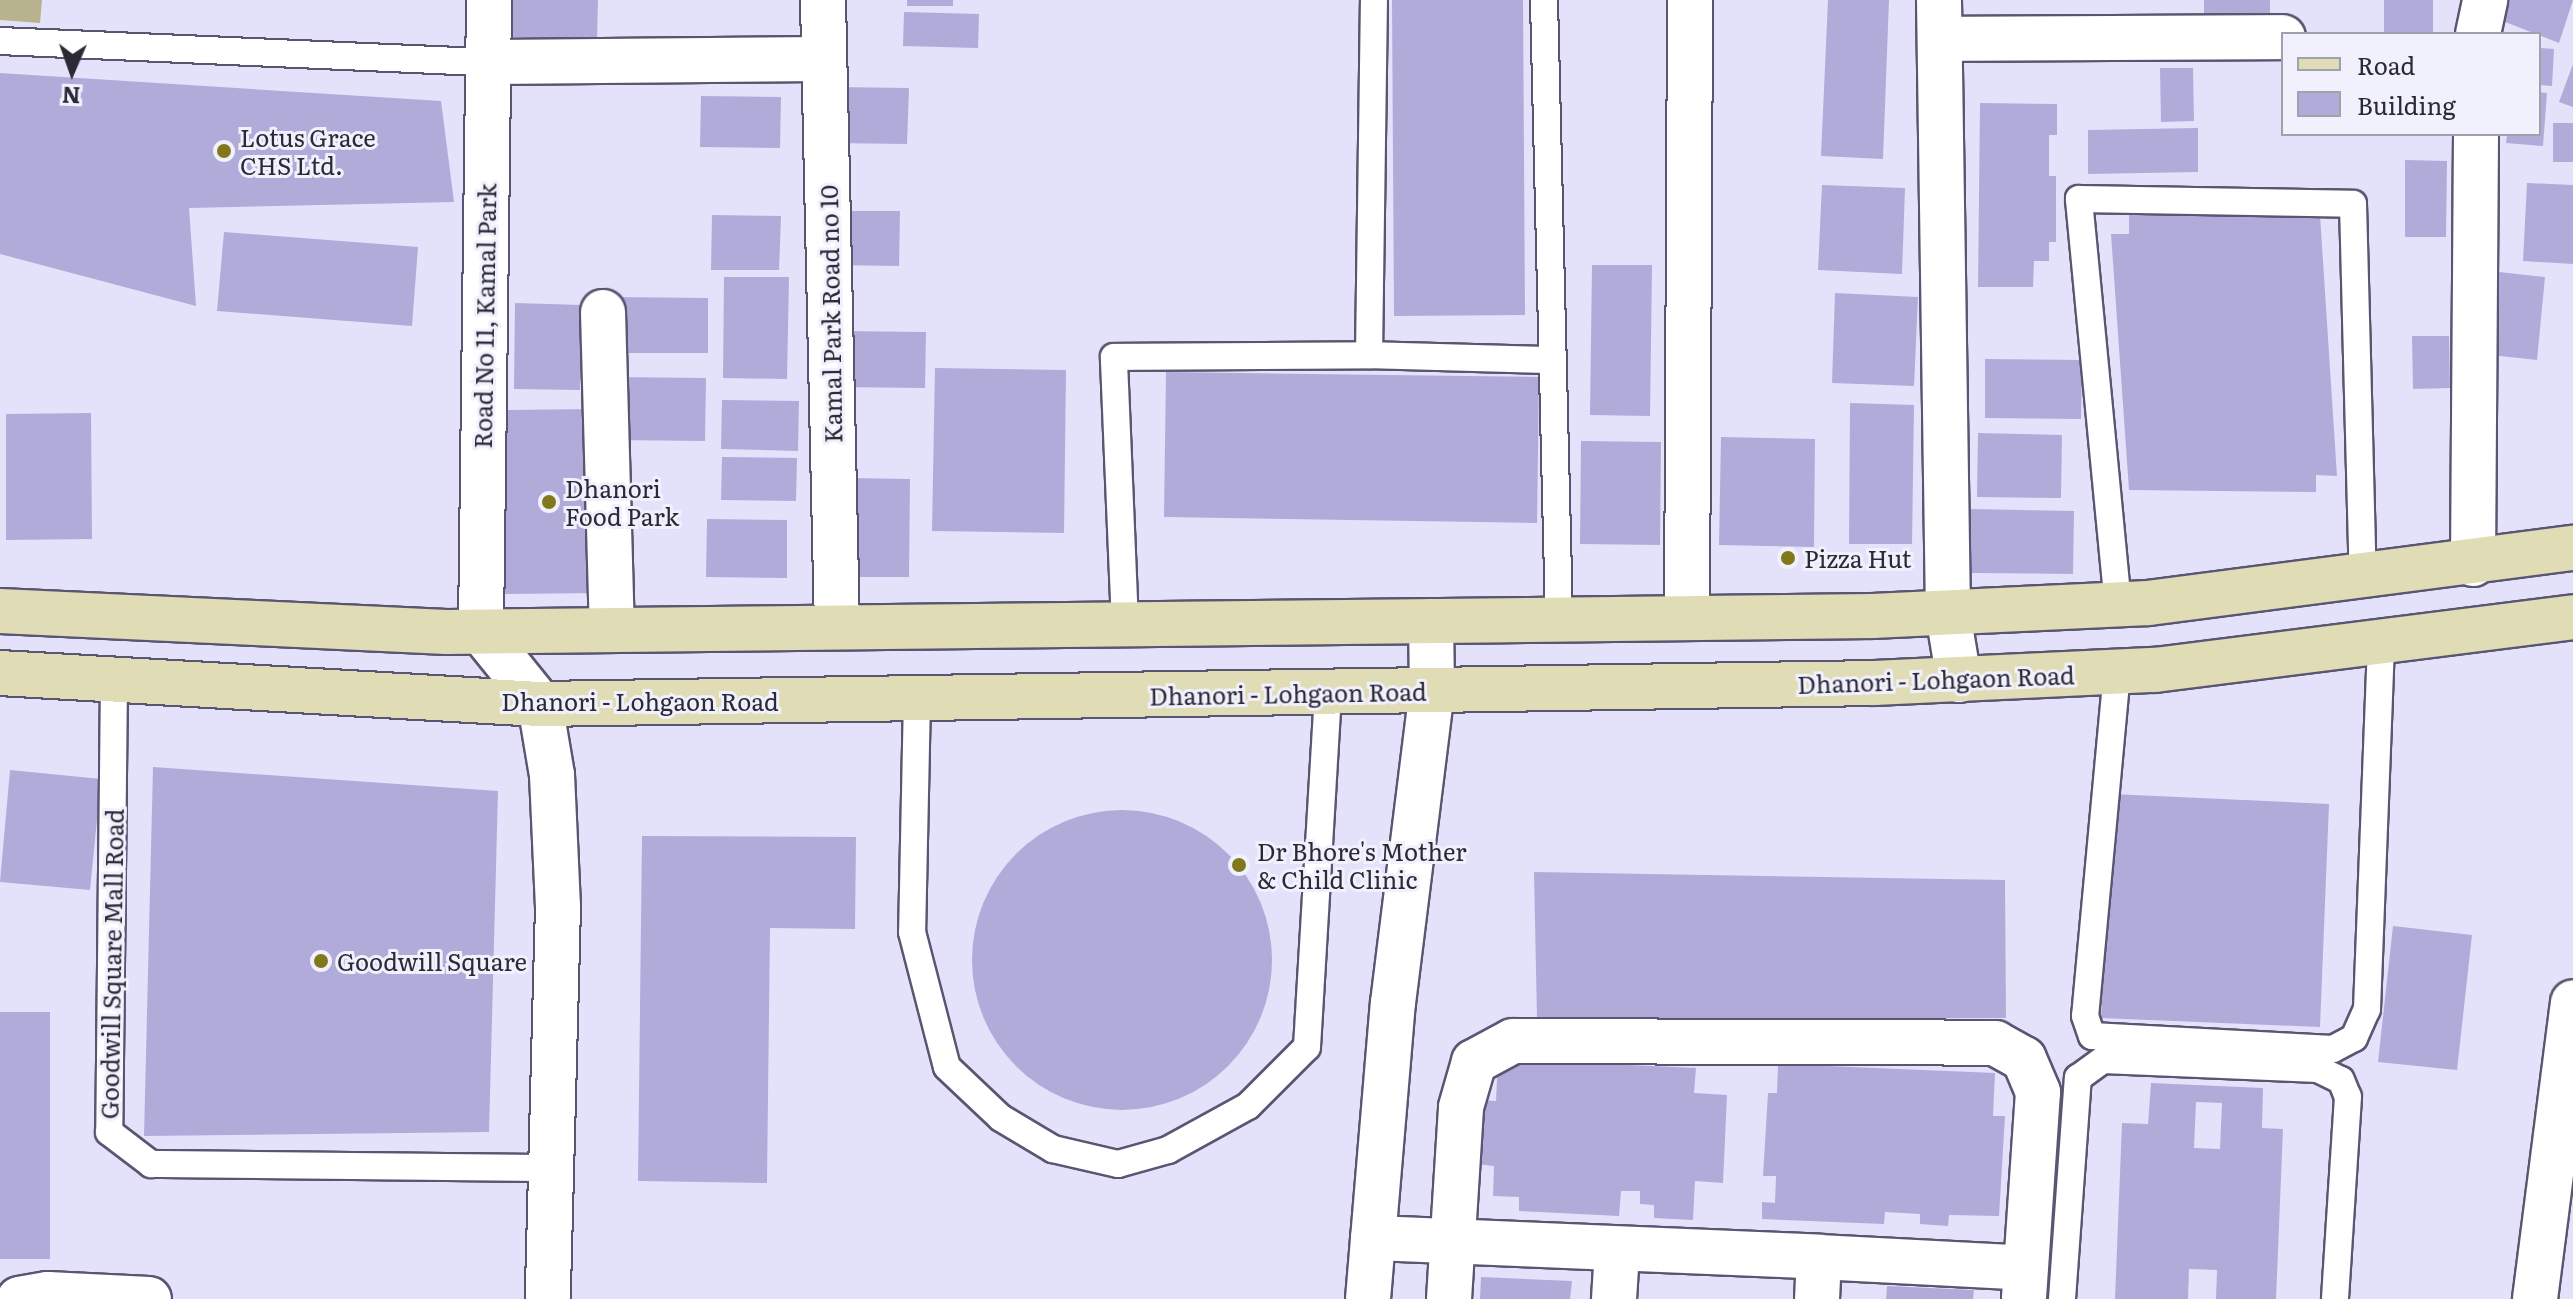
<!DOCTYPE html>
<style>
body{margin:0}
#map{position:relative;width:2573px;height:1299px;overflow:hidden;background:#e4e1fb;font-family:Literata,serif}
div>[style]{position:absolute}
.green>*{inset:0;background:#b6b38d}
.building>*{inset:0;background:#b1abda}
.round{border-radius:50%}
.roads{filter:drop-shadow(2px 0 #5a5672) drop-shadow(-2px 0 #5a5672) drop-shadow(0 2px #5a5672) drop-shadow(0 -2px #5a5672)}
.lane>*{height:26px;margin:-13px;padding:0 13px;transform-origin:13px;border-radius:13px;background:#fff}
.street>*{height:44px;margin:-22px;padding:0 22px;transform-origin:22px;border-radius:22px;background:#fff}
.secondary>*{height:44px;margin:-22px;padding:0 22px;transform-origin:22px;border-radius:22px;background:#e0dcb6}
.dots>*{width:22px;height:22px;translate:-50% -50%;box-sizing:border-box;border:4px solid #f1f0fd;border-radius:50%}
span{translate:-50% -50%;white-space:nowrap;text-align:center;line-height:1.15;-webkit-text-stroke:6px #f1f0fd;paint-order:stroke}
.poi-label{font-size:24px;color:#2a2935}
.left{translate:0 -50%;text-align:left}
.street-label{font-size:24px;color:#2a2935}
.legend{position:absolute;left:2281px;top:32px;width:260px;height:104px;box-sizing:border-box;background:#f1f0fd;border:2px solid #a1a0ad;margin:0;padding:10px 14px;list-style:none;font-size:24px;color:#2a2935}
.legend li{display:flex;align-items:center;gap:16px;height:40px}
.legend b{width:40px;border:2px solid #a1a0ad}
.north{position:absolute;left:32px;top:32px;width:80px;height:80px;-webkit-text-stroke:6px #f1f0fd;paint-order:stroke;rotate:182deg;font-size:22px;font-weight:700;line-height:32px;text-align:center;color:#2a2935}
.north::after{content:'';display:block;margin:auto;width:28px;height:36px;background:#2a2935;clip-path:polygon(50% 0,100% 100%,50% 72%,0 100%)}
</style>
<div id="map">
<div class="green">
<div style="clip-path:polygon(0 0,42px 0,40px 23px,0 20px)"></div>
</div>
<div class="building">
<div style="clip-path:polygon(511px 0,598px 0,597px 39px,510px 37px)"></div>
<div style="clip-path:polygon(907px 0,953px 0,953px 6px,907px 6px)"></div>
<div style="clip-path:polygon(1392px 0,1523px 0,1525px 315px,1394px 316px)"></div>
<div style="clip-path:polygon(1828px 0,1889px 0,1883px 159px,1821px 156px)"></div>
<div style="clip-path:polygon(2204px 0,2270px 0,2270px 14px,2204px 16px)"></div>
<div style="clip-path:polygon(2384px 0,2433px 0,2433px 34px,2384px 34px)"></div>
<div style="clip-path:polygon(2508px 0,2573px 0,2559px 43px,2500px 20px)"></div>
<div style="clip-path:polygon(904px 12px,979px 14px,978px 48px,903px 46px)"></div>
<div style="clip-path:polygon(2539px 48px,2554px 49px,2552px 86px,2539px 85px)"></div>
<div style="clip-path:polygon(2573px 64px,2573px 107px,2559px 102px)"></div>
<div style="clip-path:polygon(2160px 68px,2193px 68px,2194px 121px,2161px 122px)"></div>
<div style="clip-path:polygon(0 73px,441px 101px,454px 202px,189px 208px,196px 306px,0 254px)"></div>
<div style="clip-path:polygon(832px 87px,909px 88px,907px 144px,831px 143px)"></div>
<div style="clip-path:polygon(2539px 92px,2547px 93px,2543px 146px,2506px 143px,2507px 134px,2539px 134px)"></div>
<div style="clip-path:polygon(701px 96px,781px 97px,780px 148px,700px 147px)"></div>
<div style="clip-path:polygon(1980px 103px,2057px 104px,2057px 135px,2049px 135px,2049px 176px,2056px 176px,2056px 242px,2049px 242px,2049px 261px,2034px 261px,2033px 287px,1978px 287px)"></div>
<div style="clip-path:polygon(2553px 123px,2573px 123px,2573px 162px,2553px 162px)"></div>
<div style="clip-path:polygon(2198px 128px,2198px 172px,2088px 174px,2088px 130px)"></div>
<div style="clip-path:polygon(2405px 160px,2447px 161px,2446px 237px,2405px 237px)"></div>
<div style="clip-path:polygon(2527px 183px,2573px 185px,2573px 264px,2523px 261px)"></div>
<div style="clip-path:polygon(1822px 185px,1905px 188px,1902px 274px,1818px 270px)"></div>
<div style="clip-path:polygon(835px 211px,900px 211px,899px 266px,835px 265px)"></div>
<div style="clip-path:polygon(2129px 213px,2320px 215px,2337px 476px,2316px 475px,2316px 492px,2129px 490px,2111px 234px,2129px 234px)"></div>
<div style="clip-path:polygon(712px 215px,781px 216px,779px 270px,711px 270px)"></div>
<div style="clip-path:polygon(224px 232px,418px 247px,412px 326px,217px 311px)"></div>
<div style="clip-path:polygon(1592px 265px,1652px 265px,1650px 416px,1590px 415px)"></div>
<div style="clip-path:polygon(2499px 272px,2545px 277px,2537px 360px,2491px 355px)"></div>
<div style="clip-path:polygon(724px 277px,789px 277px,787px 379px,723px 378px)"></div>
<div style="clip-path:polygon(1835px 293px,1918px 297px,1914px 386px,1832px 383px)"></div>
<div style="clip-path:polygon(615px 297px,708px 298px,708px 353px,614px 353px)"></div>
<div style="clip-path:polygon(515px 303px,582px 305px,580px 390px,514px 389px)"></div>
<div style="clip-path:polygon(838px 331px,926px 332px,925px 388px,837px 387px)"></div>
<div style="clip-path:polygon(2412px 336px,2449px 336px,2450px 388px,2413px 389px)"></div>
<div style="clip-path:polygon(1985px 359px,2082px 360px,2081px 419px,1985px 418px)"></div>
<div style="clip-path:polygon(935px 368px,1066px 370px,1064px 533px,932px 531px)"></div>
<div style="clip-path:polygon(1166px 372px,1539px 377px,1537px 523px,1164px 517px)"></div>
<div style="clip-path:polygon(615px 377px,706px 378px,705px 441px,614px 440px)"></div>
<div style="clip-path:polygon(722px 400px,799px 401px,798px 451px,721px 449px)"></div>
<div style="clip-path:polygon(1850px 403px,1914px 405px,1912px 544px,1849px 544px)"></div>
<div style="clip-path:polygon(594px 409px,599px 593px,500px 594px,503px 410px)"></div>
<div style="clip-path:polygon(91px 413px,92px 539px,6px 540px,6px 414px)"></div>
<div style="clip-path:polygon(1978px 433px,2062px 435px,2061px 498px,1977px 497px)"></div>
<div style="clip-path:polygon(1721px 437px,1815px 439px,1814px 547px,1719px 545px)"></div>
<div style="clip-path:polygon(1581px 441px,1661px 442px,1660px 545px,1580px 544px)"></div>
<div style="clip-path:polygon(722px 457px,797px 458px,796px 501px,721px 500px)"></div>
<div style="clip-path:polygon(847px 478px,910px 479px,909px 577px,845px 577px)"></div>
<div style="clip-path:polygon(1970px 509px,2074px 511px,2073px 574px,1970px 573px)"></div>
<div style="clip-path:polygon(707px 519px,787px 520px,787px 578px,706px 577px)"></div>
<div style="clip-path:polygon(153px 767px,498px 791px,489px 1132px,144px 1136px)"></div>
<div style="clip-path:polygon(10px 770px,101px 779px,90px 890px,0 882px)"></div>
<div style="clip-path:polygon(2112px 794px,2329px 804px,2320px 1027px,2101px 1018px)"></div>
<div class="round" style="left:972px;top:810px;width:300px;height:300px"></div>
<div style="clip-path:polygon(642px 836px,856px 837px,855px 929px,770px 928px,767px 1183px,638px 1181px)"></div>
<div style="clip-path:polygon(1534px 872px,2005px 880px,2006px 1018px,1537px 1019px)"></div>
<div style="clip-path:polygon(2393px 926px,2472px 935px,2457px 1070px,2378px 1062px)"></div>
<div style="clip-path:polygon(0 1012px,50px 1012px,50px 1259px,0 1259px)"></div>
<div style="clip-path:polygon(1498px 1059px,1696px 1068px,1694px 1093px,1727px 1095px,1723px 1183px,1695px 1181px,1693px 1220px,1654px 1218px,1654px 1205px,1640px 1204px,1640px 1191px,1621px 1191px,1619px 1216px,1519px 1211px,1519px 1197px,1493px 1196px,1494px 1166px,1476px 1164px,1478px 1100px,1496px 1101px)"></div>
<div style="clip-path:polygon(1778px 1064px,1995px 1073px,1993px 1116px,2005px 1116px,1999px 1216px,1949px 1215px,1948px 1226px,1920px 1224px,1920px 1214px,1885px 1212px,1884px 1224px,1762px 1219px,1762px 1202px,1775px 1203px,1776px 1176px,1763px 1176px,1768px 1093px,1777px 1093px)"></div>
<div style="clip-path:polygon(evenodd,2151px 1083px,2263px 1088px,2262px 1128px,2283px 1129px,2276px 1299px,2216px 1299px,2217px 1270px,2189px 1269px,2188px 1299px,2115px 1299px,2122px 1123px,2148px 1124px,2151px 1083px,2196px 1102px,2222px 1103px,2220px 1149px,2194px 1148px,2196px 1102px)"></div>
<div style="clip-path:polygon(1481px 1277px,1572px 1281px,1570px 1299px,1480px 1299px)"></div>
<div style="clip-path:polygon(1887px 1286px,1974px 1290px,1973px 1299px,1886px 1299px)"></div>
</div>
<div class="roads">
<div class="lane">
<div style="left:1544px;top:0;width:620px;rotate:88.61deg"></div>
<div style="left:0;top:41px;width:487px;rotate:2.5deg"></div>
<div style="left:1369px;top:355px;width:183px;rotate:1.6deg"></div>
<div style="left:2118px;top:605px;width:408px;rotate:-95.5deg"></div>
<div style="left:2079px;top:199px;width:274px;rotate:1deg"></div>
<div style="left:2353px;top:204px;width:372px;rotate:88.5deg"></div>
<div style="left:1125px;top:624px;width:267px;rotate:-92.4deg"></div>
<div style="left:1114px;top:357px;width:255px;rotate:-0.4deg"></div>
<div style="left:1369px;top:355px;width:355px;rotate:-89.2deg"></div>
<div style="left:2117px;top:672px;width:345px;rotate:95.3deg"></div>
<div style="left:2085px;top:1016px;width:21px;rotate:71deg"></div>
<div style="left:2092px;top:1036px;width:241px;rotate:3.1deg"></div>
<div style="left:2333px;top:1049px;width:24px;rotate:-28deg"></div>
<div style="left:2354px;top:1038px;width:32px;rotate:-66deg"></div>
<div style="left:2367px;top:1009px;width:367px;rotate:-87.8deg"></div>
<div style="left:114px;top:679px;width:453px;rotate:90.6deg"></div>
<div style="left:109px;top:1132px;width:53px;rotate:37.3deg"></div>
<div style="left:151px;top:1164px;width:401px;rotate:0.6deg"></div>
<div style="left:917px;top:698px;width:234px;rotate:91.2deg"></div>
<div style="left:912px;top:932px;width:139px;rotate:75.5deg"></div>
<div style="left:947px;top:1067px;width:74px;rotate:43.4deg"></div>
<div style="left:1001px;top:1118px;width:61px;rotate:30.8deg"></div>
<div style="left:1053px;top:1149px;width:67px;rotate:13deg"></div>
<div style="left:1118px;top:1164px;width:52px;rotate:-15.6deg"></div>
<div style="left:1168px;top:1150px;width:91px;rotate:-28.8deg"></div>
<div style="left:1248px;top:1106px;width:83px;rotate:-45deg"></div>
<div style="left:1307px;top:1047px;width:356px;rotate:-86.6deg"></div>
<div style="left:2062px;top:1299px;width:222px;rotate:-85.9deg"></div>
<div style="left:2078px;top:1078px;width:31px;rotate:-36deg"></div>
<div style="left:2103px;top:1060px;width:215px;rotate:2.4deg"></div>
<div style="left:2318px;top:1069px;width:25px;rotate:26deg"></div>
<div style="left:2341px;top:1080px;width:18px;rotate:68deg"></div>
<div style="left:2348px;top:1097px;width:202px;rotate:93.7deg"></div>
</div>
<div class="street">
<div style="left:489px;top:0;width:631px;rotate:90.73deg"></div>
<div style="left:481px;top:631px;width:94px;rotate:51.1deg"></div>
<div style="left:540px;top:704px;width:72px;rotate:80.4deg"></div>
<div style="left:552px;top:775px;width:131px;rotate:87.4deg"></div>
<div style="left:558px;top:906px;width:393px;rotate:91.5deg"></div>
<div style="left:823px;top:0;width:627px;rotate:88.72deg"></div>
<div style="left:1939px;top:0;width:614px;rotate:89.16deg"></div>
<div style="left:1948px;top:614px;width:67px;rotate:80.5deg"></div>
<div style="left:2478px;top:34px;width:35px;rotate:-78deg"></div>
<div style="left:1941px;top:39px;width:342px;rotate:-0.3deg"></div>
<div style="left:487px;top:62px;width:337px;rotate:-0.5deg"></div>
<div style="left:603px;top:312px;width:318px;rotate:88.4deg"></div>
<div style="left:2473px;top:564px;width:430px;rotate:-89.6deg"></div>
<div style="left:1687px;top:618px;width:618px;rotate:-89.72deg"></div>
<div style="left:1373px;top:1238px;width:446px;rotate:2.4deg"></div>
<div style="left:1819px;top:1257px;width:42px;rotate:92.7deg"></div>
<div style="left:1819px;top:1257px;width:207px;rotate:3deg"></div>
<div style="left:19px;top:1299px;width:29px;rotate:-10deg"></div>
<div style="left:48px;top:1294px;width:101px;rotate:2.8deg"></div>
<div style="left:1368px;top:1299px;width:297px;rotate:-85.2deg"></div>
<div style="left:1393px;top:1003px;width:315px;rotate:-82.9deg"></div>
<div style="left:1432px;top:690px;width:69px;rotate:-90.8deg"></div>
<div style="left:1449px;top:1299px;width:192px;rotate:-86.4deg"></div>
<div style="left:1461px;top:1107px;width:47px;rotate:-73.9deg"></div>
<div style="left:1474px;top:1062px;width:44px;rotate:-28.3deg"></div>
<div style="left:1513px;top:1041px;width:482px;rotate:0.2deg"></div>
<div style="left:1995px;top:1043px;width:33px;rotate:29deg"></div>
<div style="left:2024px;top:1059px;width:36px;rotate:67deg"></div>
<div style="left:2038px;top:1092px;width:207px;rotate:93.9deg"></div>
<div style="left:1614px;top:1299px;width:48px;rotate:-86.4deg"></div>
<div style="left:2535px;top:1299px;width:299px;rotate:-82.7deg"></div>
</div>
<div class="secondary">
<div style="left:0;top:611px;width:447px;rotate:2.7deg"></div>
<div style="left:447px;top:632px;width:1426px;rotate:-0.64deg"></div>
<div style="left:1873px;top:616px;width:275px;rotate:-2.7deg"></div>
<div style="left:2148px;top:603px;width:429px;rotate:-7.4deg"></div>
<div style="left:0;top:673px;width:541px;rotate:3.29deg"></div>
<div style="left:540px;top:704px;width:1335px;rotate:-0.9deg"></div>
<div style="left:1875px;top:683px;width:280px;rotate:-2.7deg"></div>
<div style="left:2155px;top:670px;width:421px;rotate:-7.2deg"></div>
</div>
</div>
<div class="dots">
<div style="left:224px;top:151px;background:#81781c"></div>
<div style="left:549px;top:502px;background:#81781c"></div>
<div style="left:1788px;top:558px;background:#81781c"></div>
<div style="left:1239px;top:865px;background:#81781c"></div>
<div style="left:321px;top:961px;background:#81781c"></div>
</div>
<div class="poi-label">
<span class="left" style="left:240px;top:151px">Lotus Grace<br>CHS Ltd.</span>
<span class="left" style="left:565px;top:502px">Dhanori<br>Food Park</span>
<span class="left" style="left:1804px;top:558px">Pizza Hut</span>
<span class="left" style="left:1257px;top:865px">Dr Bhore's Mother<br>&amp; Child Clinic</span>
<span class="left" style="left:337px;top:961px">Goodwill Square</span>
</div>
<div class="street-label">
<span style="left:830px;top:314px;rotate:-91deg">Kamal Park Road no 10</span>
<span style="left:484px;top:316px;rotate:-89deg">Road No 11, Kamal Park</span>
<span style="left:1936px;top:679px;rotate:-2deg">Dhanori - Lohgaon Road</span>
<span style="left:1288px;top:693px;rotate:-1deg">Dhanori - Lohgaon Road</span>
<span style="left:640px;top:701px">Dhanori - Lohgaon Road</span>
<span style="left:111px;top:964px;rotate:-89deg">Goodwill Square Mall Road</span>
</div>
<ul class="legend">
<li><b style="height:10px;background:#e0dcb6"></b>Road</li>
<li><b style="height:22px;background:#b1abda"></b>Building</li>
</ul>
<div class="north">N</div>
</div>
